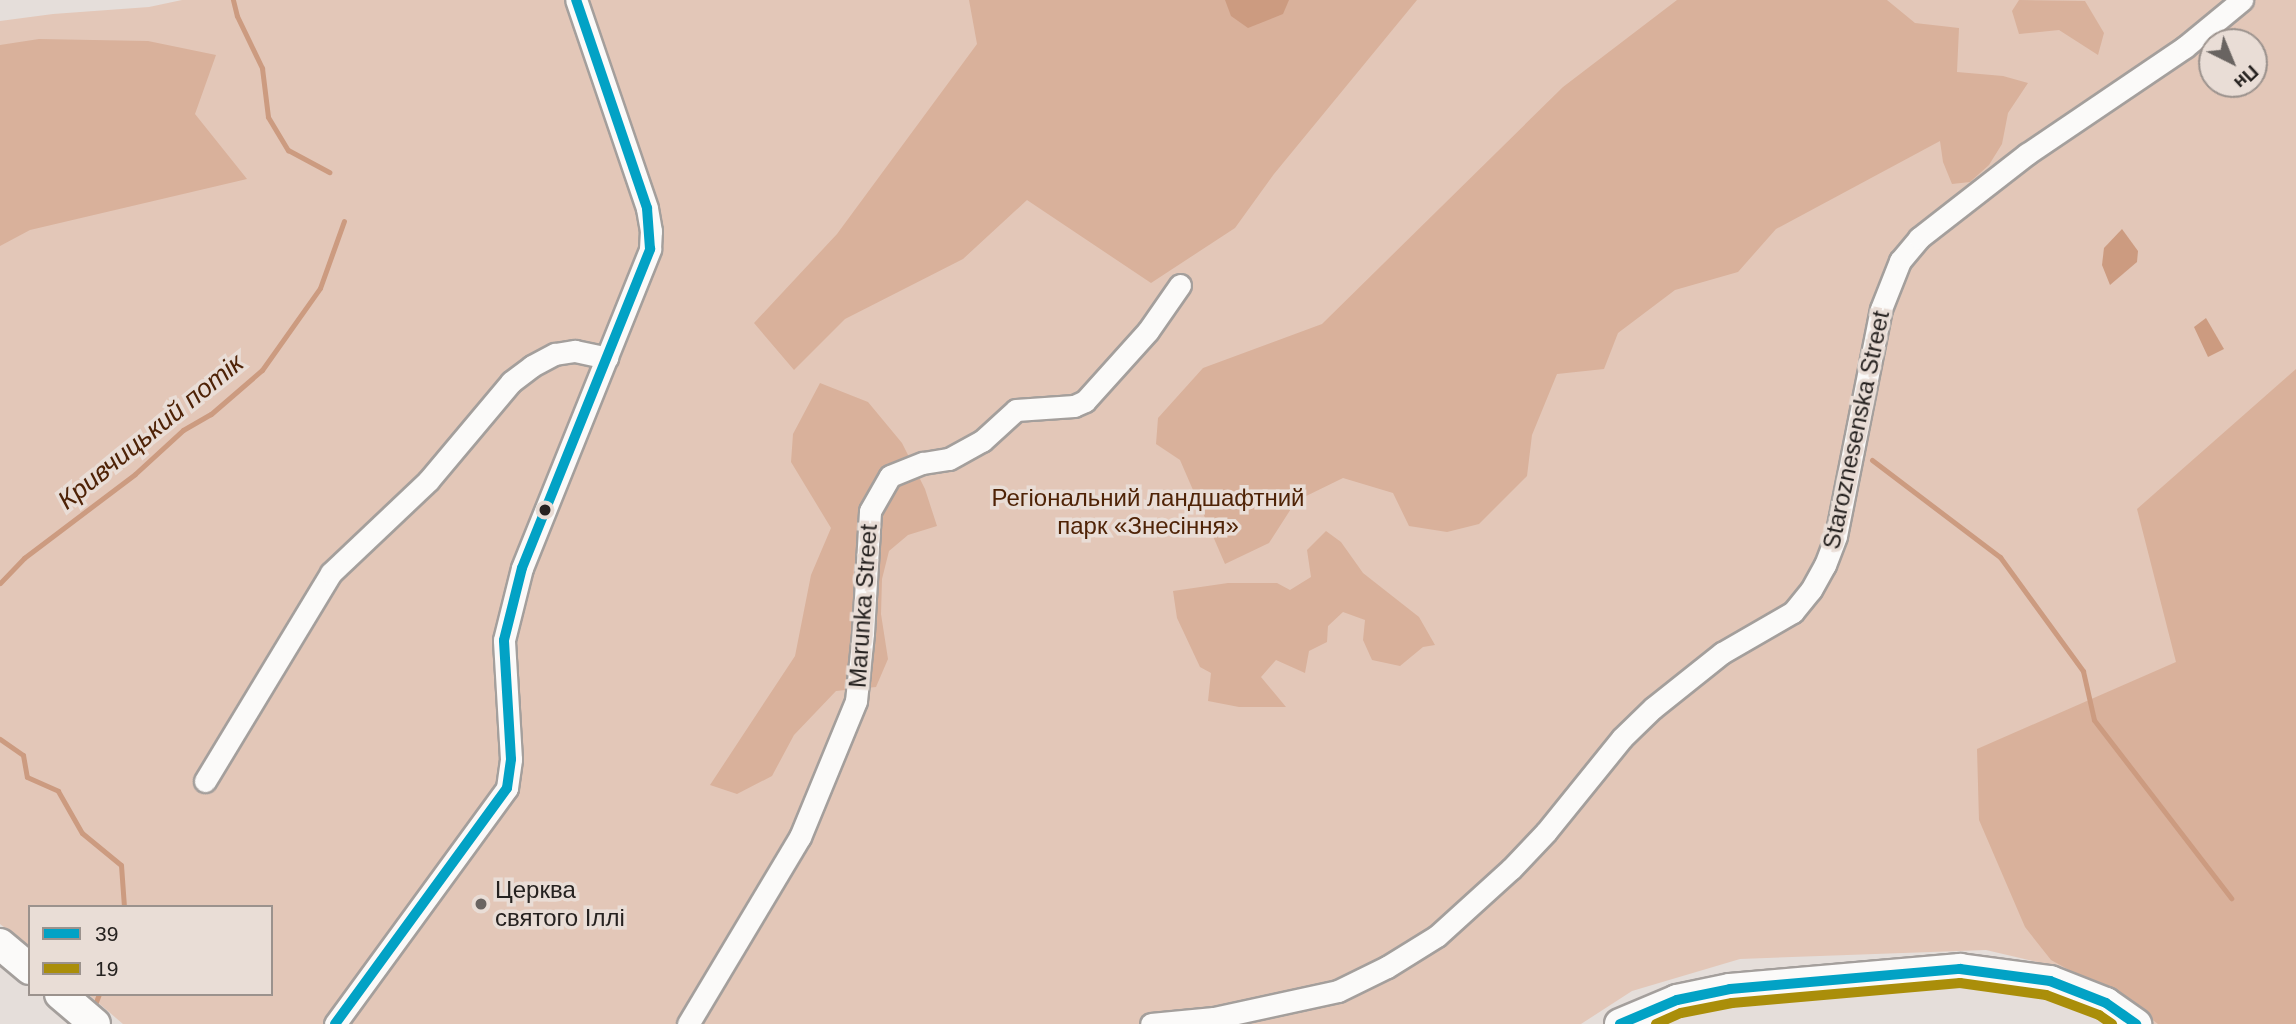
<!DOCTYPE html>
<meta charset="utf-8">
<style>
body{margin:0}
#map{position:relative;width:2296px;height:1024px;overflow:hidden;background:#e5deda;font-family:Arial,sans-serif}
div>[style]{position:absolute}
.green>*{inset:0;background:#e3c7b8}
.forest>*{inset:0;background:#d9b19b}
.water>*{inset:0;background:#cc9b80}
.stream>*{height:5px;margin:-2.5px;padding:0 2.5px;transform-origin:2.5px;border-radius:2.5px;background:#cc9b80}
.roads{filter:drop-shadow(2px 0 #a49f9c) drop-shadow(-2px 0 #a49f9c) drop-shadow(0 2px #a49f9c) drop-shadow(0 -2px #a49f9c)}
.street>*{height:21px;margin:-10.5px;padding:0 10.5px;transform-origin:10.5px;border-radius:10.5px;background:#fbfaf9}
.secondary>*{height:30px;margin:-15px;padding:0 15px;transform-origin:15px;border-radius:15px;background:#fbfaf9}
.bus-1>*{height:10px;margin:-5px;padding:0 5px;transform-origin:5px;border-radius:5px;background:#02a2c5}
.bus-2>*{height:10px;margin:-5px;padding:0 5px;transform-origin:5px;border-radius:5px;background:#aa8e0a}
.dots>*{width:19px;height:19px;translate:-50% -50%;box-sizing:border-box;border:4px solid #e9ddd6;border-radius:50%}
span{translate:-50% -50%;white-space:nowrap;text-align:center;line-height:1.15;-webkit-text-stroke:7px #e9ddd6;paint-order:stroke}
.street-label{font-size:24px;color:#262220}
.park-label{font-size:24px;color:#4f2306}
.poi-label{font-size:24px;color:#262220}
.left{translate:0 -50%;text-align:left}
.water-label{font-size:26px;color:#4e2206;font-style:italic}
.legend{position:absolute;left:28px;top:905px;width:245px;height:91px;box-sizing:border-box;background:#e9ddd6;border:2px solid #9b928d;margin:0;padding:9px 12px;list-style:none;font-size:21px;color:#262220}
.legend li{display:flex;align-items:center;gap:14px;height:35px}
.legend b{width:35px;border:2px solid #9b928d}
.north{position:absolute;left:2198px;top:28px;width:70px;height:70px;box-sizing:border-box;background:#e9ddd6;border:2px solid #9b928d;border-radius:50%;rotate:137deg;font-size:19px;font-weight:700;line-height:28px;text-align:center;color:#262220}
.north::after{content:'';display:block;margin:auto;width:24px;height:32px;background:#696461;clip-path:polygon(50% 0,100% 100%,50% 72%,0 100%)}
</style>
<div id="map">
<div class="green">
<div style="clip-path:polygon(evenodd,182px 0,2296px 0,2296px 1024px,2153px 1024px,2079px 978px,2041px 963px,1986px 950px,1740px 959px,1632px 991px,1581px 1024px,123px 1024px,88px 994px,271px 994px,271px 907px,30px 907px,30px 947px,0 924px,0 21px,53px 14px,149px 7px,182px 0,2212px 42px,2254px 42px,2254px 84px,2212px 84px,2212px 42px)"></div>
</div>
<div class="forest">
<div style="clip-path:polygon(969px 0,1417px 0,1274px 174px,1235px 228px,1151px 283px,1027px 200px,963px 259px,845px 319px,794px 370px,754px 323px,837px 234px,977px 44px)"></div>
<div style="clip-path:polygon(1677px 0,1887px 0,1915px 23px,1959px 28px,1957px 72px,2003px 76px,2028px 83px,2008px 113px,2002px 144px,1989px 165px,1970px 182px,1952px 184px,1943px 162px,1940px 141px,1776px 229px,1738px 272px,1675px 290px,1618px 333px,1604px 369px,1557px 374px,1532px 435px,1527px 476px,1479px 524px,1447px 532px,1409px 526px,1393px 493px,1343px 478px,1296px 501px,1269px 543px,1225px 564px,1180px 460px,1156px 444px,1158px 418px,1203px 368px,1322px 324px,1563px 87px)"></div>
<div style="clip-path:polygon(2019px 0,2085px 1px,2104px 33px,2098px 55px,2059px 30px,2019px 34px,2012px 11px)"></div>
<div style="clip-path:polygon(39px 39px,148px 41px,216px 55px,195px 114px,247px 179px,30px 230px,0 246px,0 45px)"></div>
<div style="clip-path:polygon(2296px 369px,2296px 1024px,2158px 1024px,2133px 1005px,2051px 960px,2025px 927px,1979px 820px,1977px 749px,2176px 662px,2137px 509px)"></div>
<div style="clip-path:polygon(820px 383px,868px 402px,902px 443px,925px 489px,937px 526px,908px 535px,889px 551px,882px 579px,881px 614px,888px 659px,876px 687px,836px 691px,794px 735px,772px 776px,737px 794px,710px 785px,795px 656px,811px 575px,831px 528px,791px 462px,793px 434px)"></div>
<div style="clip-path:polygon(1326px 531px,1341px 542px,1363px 573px,1419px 617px,1435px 645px,1423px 647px,1400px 666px,1372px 660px,1363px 640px,1365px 620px,1343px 612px,1328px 626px,1327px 642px,1309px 651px,1305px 673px,1276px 660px,1261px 677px,1286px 707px,1239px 707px,1208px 701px,1211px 673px,1200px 667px,1177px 618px,1173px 591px,1228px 583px,1277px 583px,1290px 590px,1311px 577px,1307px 550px)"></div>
</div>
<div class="water">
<div style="clip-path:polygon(1225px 0,1289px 0,1283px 14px,1248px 28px,1231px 16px)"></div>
<div style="clip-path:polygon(2122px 229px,2138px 251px,2137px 262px,2110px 285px,2102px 265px,2104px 248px)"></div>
<div style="clip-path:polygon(2206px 318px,2224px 349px,2208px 357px,2194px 327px)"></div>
</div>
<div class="stream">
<div style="left:233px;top:0;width:16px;rotate:76deg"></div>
<div style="left:237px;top:16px;width:58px;rotate:64.3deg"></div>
<div style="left:262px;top:68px;width:49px;rotate:83deg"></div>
<div style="left:268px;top:117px;width:39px;rotate:59deg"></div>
<div style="left:288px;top:150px;width:47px;rotate:28.2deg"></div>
<div style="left:1872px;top:460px;width:161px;rotate:37.2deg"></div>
<div style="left:2000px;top:557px;width:141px;rotate:53.9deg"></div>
<div style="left:2083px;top:671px;width:50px;rotate:77.3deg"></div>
<div style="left:2094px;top:720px;width:225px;rotate:52.4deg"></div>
<div style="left:0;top:583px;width:35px;rotate:-46deg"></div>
<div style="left:24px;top:558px;width:139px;rotate:-37.1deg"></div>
<div style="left:135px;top:474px;width:65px;rotate:-42.5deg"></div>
<div style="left:183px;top:430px;width:32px;rotate:-30deg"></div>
<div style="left:211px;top:414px;width:67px;rotate:-40.8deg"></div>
<div style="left:262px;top:370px;width:100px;rotate:-54.7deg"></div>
<div style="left:320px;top:288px;width:71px;rotate:-70.3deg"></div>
<div style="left:0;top:739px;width:28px;rotate:35deg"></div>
<div style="left:23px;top:755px;width:22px;rotate:80deg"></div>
<div style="left:27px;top:777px;width:34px;rotate:24deg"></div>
<div style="left:58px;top:791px;width:48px;rotate:60.3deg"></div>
<div style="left:82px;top:833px;width:50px;rotate:39.4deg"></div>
<div style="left:121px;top:865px;width:42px;rotate:85.9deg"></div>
<div style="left:94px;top:1007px;width:14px;rotate:-69deg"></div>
</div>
<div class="roads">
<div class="street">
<div style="left:205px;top:781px;width:243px;rotate:-58.8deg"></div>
<div style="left:331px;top:573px;width:134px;rotate:-43.5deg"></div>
<div style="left:428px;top:481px;width:129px;rotate:-50deg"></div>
<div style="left:511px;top:382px;width:26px;rotate:-37deg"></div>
<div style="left:532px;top:366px;width:26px;rotate:-28deg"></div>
<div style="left:555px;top:354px;width:20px;rotate:-9deg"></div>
<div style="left:575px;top:351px;width:33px;rotate:12deg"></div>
<div style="left:335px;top:1024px;width:292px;rotate:-53.9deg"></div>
<div style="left:507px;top:788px;width:29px;rotate:-82deg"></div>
<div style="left:511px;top:759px;width:119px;rotate:-93.4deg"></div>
<div style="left:504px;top:640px;width:74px;rotate:-76deg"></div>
<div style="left:522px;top:568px;width:344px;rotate:-68.1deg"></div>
<div style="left:650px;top:249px;width:18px;rotate:-87deg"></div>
<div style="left:651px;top:231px;width:23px;rotate:-100deg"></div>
<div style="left:647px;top:208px;width:220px;rotate:-108.8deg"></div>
<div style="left:688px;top:1024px;width:218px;rotate:-59.1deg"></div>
<div style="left:800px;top:837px;width:147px;rotate:-67.6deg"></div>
<div style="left:856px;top:701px;width:68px;rotate:-84.1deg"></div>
<div style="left:863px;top:633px;width:122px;rotate:-86.7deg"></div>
<div style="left:870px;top:511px;width:40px;rotate:-60.3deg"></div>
<div style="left:890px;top:476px;width:35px;rotate:-22deg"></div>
<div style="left:923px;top:463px;width:26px;rotate:-9deg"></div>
<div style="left:949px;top:459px;width:38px;rotate:-29deg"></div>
<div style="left:982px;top:441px;width:46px;rotate:-42.4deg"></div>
<div style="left:1016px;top:410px;width:58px;rotate:-3.9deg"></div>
<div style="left:1074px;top:406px;width:12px;rotate:-24deg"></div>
<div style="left:1085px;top:401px;width:94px;rotate:-48deg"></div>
<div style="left:1148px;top:331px;width:56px;rotate:-55.2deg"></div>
<div style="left:1151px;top:1024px;width:63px;rotate:-5.4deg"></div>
<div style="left:1214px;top:1018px;width:127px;rotate:-12.3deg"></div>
<div style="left:1338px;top:991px;width:55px;rotate:-26.1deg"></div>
<div style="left:1387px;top:967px;width:59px;rotate:-31.8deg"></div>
<div style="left:1437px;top:936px;width:100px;rotate:-42.2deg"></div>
<div style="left:1511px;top:869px;width:51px;rotate:-46.6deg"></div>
<div style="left:1546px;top:832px;width:121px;rotate:-51deg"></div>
<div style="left:1622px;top:738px;width:43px;rotate:-44.1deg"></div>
<div style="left:1653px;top:708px;width:88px;rotate:-38.6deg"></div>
<div style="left:1722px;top:653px;width:82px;rotate:-30deg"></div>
<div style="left:1793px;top:612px;width:28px;rotate:-51deg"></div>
<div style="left:1811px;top:590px;width:29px;rotate:-61deg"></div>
<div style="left:1825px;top:565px;width:31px;rotate:-69deg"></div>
<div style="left:1836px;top:536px;width:231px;rotate:-78.8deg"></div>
<div style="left:1881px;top:309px;width:52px;rotate:-68.4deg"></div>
<div style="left:1900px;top:261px;width:30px;rotate:-50deg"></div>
<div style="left:1919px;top:238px;width:137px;rotate:-37.9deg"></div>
<div style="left:2027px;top:154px;width:191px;rotate:-34.1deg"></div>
<div style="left:2185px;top:47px;width:74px;rotate:-39.5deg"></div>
</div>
<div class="secondary">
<div style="left:0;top:944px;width:39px;rotate:40deg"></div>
<div style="left:60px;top:994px;width:46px;rotate:40.6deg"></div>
<div style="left:1620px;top:1024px;width:62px;rotate:-22.8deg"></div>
<div style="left:1677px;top:1000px;width:54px;rotate:-11.7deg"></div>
<div style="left:1730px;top:989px;width:231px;rotate:-5deg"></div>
<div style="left:1960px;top:969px;width:91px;rotate:7.6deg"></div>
<div style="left:2050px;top:981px;width:60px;rotate:21.4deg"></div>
<div style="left:2106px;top:1003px;width:37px;rotate:35deg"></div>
</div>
</div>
<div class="bus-1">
<div style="left:335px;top:1024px;width:292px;rotate:-53.9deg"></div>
<div style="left:507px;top:788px;width:29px;rotate:-82deg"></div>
<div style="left:511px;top:759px;width:119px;rotate:-93.4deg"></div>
<div style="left:504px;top:640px;width:74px;rotate:-76deg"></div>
<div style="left:522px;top:568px;width:344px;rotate:-68.1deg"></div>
<div style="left:650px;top:249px;width:41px;rotate:-94.2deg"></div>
<div style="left:647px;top:208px;width:220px;rotate:-108.8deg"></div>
<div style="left:1620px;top:1024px;width:62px;rotate:-22.8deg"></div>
<div style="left:1677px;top:1000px;width:54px;rotate:-11.7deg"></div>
<div style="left:1730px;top:989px;width:231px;rotate:-5deg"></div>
<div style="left:1960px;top:969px;width:91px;rotate:7.6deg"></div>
<div style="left:2050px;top:981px;width:60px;rotate:21.4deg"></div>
<div style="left:2106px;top:1003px;width:37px;rotate:35deg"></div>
</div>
<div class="bus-2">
<div style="left:1656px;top:1024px;width:27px;rotate:-24deg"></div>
<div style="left:1681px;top:1013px;width:52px;rotate:-11.1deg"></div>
<div style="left:1732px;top:1003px;width:229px;rotate:-5deg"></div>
<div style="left:1960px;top:983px;width:87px;rotate:7.9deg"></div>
<div style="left:2046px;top:995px;width:57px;rotate:20.7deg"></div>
<div style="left:2099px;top:1015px;width:16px;rotate:35deg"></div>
</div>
<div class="dots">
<div style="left:545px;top:510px;background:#262220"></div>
<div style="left:481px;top:904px;background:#696461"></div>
</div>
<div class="street-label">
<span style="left:1856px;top:430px;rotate:-78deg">Staroznesenska Street</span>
<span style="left:863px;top:606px;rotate:-86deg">Marunka Street</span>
</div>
<div class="park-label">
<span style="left:1148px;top:512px">Регіональний ландшафтний<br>парк «Знесіння»</span>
</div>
<div class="poi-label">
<span class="left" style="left:495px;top:904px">Церква<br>святого Іллі</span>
</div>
<div class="water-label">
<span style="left:151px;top:432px;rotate:-39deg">Кривчицький потік</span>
</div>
<ul class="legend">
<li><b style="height:9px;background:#02a2c5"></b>39</li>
<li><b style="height:9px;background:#aa8e0a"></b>19</li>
</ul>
<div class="north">Пн</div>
</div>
